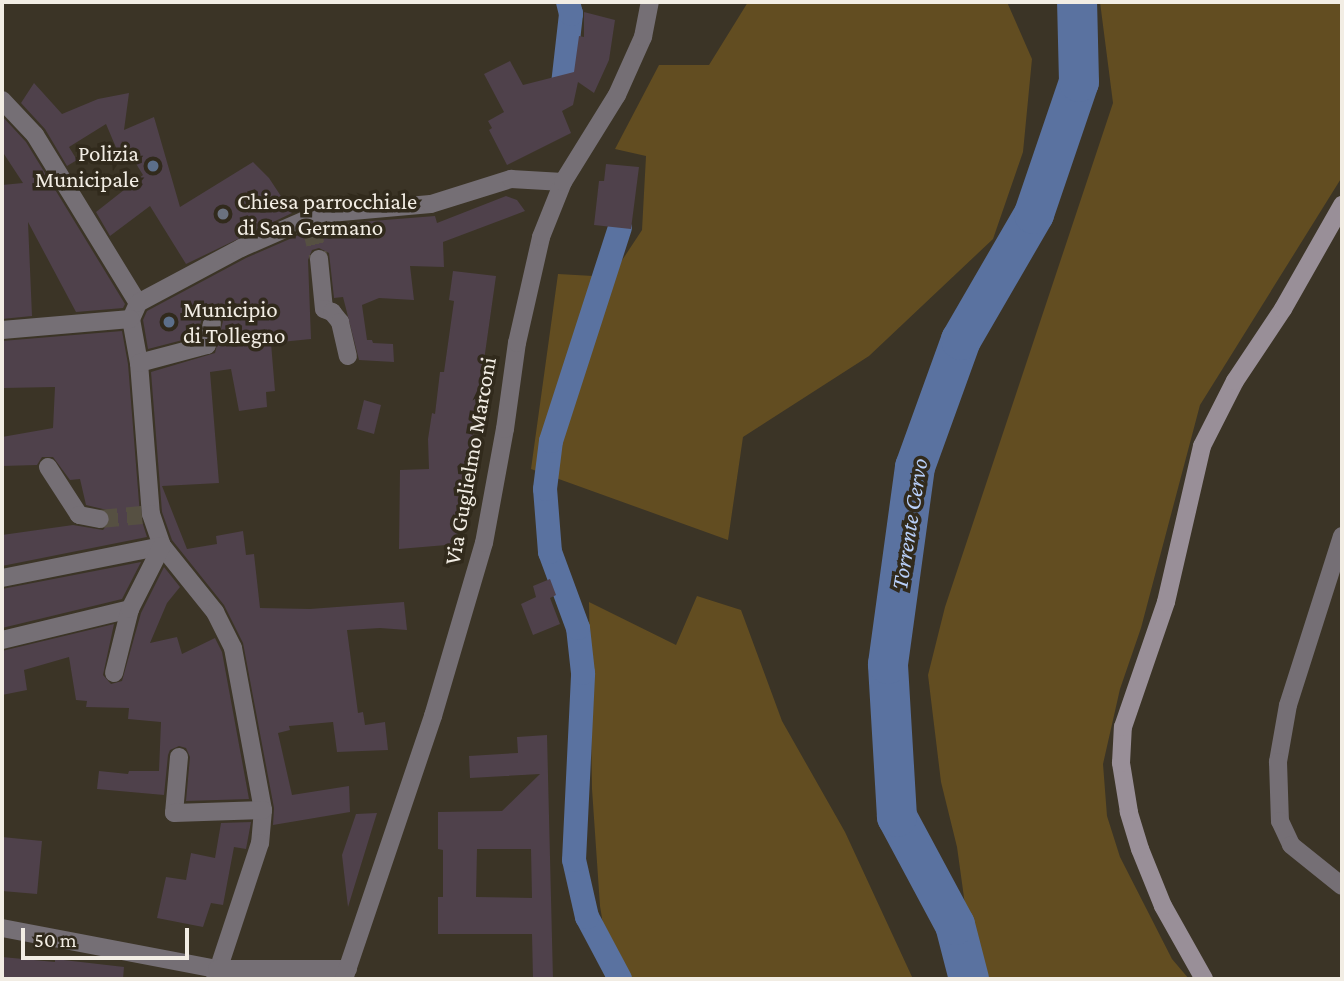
<!DOCTYPE html>
<style>
body{margin:0}
#map{position:relative;width:1344px;height:981px;overflow:hidden;background:#3b3426;font-family:"Crimson Pro",serif}
div>[style]{position:absolute}
.green>*{inset:0;background:#624d21}
.canal>*{height:24px;margin:-12px;padding:0 12px;transform-origin:12px;border-radius:12px;background:#5a72a0}
.river>*{height:40px;margin:-20px;padding:0 20px;transform-origin:20px;border-radius:20px;background:#5a72a0}
.building>*{inset:0;background:#4f414b}
.minor-tunnel>*{height:18px;margin-top:-9px;transform-origin:0;background:repeating-linear-gradient(90deg,#565042 0 18px,transparent 0 27px)}
.minor>*{height:18px;margin:-9px;padding:0 9px;transform-origin:9px;border-radius:9px;background:#756f75}
.tertiary>*{height:18px;margin:-9px;padding:0 9px;transform-origin:9px;border-radius:9px;background:#756f75}
.secondary>*{height:18px;margin:-9px;padding:0 9px;transform-origin:9px;border-radius:9px;background:#998f98}
.dots>*{width:19px;height:19px;translate:-50% -50%;box-sizing:border-box;border:4px solid #312a1c;border-radius:50%}
span{translate:-50% -50%;white-space:nowrap;text-align:center;line-height:1.15;-webkit-text-stroke:7px #312a1c;paint-order:stroke}
.poi-label{font-size:23px;color:#f2ede4}
.right{translate:-100% -50%;text-align:right}
.left{translate:0 -50%;text-align:left}
.street-label{font-size:23px;color:#f2ede4}
.water-label{font-size:24px;color:#b9d0fa;font-style:italic}
.frame{position:absolute;inset:0;border:4px solid #f2ede4;pointer-events:none}
.scale{position:absolute;left:21px;top:928px;width:168px;height:32px;box-sizing:border-box;border:4px solid #f2ede4;border-top:0;padding-left:9px;font-size:21px;line-height:24px;white-space:nowrap;color:#f2ede4;-webkit-text-stroke:5px #312a1c;paint-order:stroke}
</style>
<div id="map">
<div class="green">
<div style="clip-path:polygon(748px 2px,1007px 2px,1032px 59px,1023px 152px,993px 239px,869px 356px,743px 437px,728px 540px,531px 469px,558px 274px,611px 277px,642px 230px,646px 156px,615px 149px,659px 65px,709px 65px)"></div>
<div style="clip-path:polygon(1100px 2px,1342px 2px,1342px 177px,1200px 405px,1141px 628px,1120px 689px,1103px 764px,1107px 816px,1120px 857px,1172px 959px,1189px 979px,982px 979px,971px 948px,957px 847px,941px 782px,928px 675px,945px 607px,1113px 103px)"></div>
<div style="clip-path:polygon(697px 596px,741px 610px,782px 721px,845px 832px,913px 979px,628px 979px,608px 955px,600px 906px,592px 789px,589px 602px,676px 645px)"></div>
</div>
<div class="canal">
<div style="left:562px;top:93px;width:80px;rotate:-83.5deg"></div>
<div style="left:571px;top:14px;width:12px;rotate:-104deg"></div>
<div style="left:620px;top:979px;width:70px;rotate:-118deg"></div>
<div style="left:587px;top:917px;width:58px;rotate:-102.8deg"></div>
<div style="left:574px;top:860px;width:187px;rotate:-87.2deg"></div>
<div style="left:583px;top:673px;width:45px;rotate:-96.3deg"></div>
<div style="left:578px;top:628px;width:81px;rotate:-110.2deg"></div>
<div style="left:550px;top:552px;width:63px;rotate:-94.5deg"></div>
<div style="left:545px;top:489px;width:48px;rotate:-82.9deg"></div>
<div style="left:551px;top:441px;width:224px;rotate:-72.1deg"></div>
</div>
<div class="river">
<div style="left:969px;top:979px;width:56px;rotate:-104.5deg"></div>
<div style="left:955px;top:925px;width:123px;rotate:-118.2deg"></div>
<div style="left:897px;top:817px;width:153px;rotate:-93.4deg"></div>
<div style="left:888px;top:664px;width:199px;rotate:-82.2deg"></div>
<div style="left:915px;top:467px;width:135px;rotate:-70.1deg"></div>
<div style="left:961px;top:340px;width:146px;rotate:-59.9deg"></div>
<div style="left:1034px;top:214px;width:139px;rotate:-71.2deg"></div>
<div style="left:1079px;top:82px;width:80px;rotate:-91.4deg"></div>
</div>
<div class="building">
<div style="clip-path:polygon(584px 12px,615px 20px,609px 60px,594px 93px,578px 82px,573px 105px,562px 111px,571px 133px,507px 165px,489px 130px,492px 128px,488px 121px,504px 112px,484px 74px,510px 61px,523px 85px,574px 72px,579px 36px,584px 37px)"></div>
<div style="clip-path:polygon(34px 83px,62px 114px,98px 99px,129px 93px,124px 130px,154px 117px,180px 207px,253px 162px,269px 178px,292px 213px,186px 264px,150px 206px,110px 236px,96px 212px,143px 175px,122px 141px,120px 157px,106px 124px,69px 147px,77px 160px,67px 166px,45px 129px,21px 103px)"></div>
<div style="clip-path:polygon(2px 116px,26px 142px,125px 304px,123px 308px,76px 312px,28px 222px,32px 316px,2px 319px,2px 185px,23px 183px,2px 151px)"></div>
<div style="clip-path:polygon(606px 164px,639px 167px,631px 229px,594px 225px,599px 181px,604px 181px)"></div>
<div style="clip-path:polygon(506px 196px,517px 200px,525px 211px,443px 242px,444px 267px,410px 266px,414px 300px,379px 298px,362px 305px,367px 340px,372px 340px,373px 343px,393px 344px,394px 362px,359px 360px,343px 297px,334px 298px,329px 253px,319px 248px,312px 250px,308px 260px,311px 339px,271px 343px,275px 391px,266px 392px,267px 407px,239px 411px,231px 369px,210px 372px,219px 483px,162px 486px,187px 549px,217px 544px,216px 536px,243px 531px,246px 555px,254px 554px,260px 608px,310px 609px,404px 602px,407px 630px,380px 628px,347px 630px,358px 713px,363px 712px,365px 725px,385px 722px,388px 750px,337px 752px,333px 722px,289px 726px,290px 730px,278px 733px,292px 795px,349px 786px,350px 812px,273px 825px,274px 808px,243px 643px,224px 605px,172px 540px,162px 512px,151px 372px,215px 353px,223px 321px,219px 315px,208px 313px,201px 321px,198px 336px,148px 349px,143px 320px,147px 311px,246px 258px,322px 225px,435px 216px,437px 223px)"></div>
<div style="clip-path:polygon(453px 271px,496px 276px,463px 508px,457px 507px,458px 544px,399px 549px,400px 470px,429px 469px,428px 439px,432px 413px,435px 414px,440px 372px,444px 372px,454px 301px,449px 300px)"></div>
<div style="clip-path:polygon(122px 331px,128px 364px,140px 515px,147px 537px,2px 566px,2px 535px,73px 525px,103px 530px,111px 520px,107px 510px,86px 505px,80px 479px,70px 480px,53px 457px,42px 457px,37px 465px,2px 466px,2px 437px,53px 428px,55px 387px,4px 388px,2px 341px)"></div>
<div style="clip-path:polygon(364px 400px,381px 405px,374px 434px,357px 429px)"></div>
<div style="clip-path:polygon(141px 562px,122px 599px,2px 628px,2px 589px)"></div>
<div style="clip-path:polygon(164px 567px,180px 587px,167px 603px,150px 643px,177px 637px,182px 654px,215px 638px,222px 652px,249px 799px,186px 801px,190px 757px,186px 748px,179px 746px,170px 750px,168px 755px,164px 795px,97px 789px,99px 771px,128px 774px,129px 771px,159px 771px,161px 722px,128px 719px,129px 708px,86px 707px,87px 701px,76px 700px,69px 657px,24px 670px,27px 690px,2px 695px,2px 651px,114px 624px,103px 675px,111px 684px,122px 681px,141px 613px)"></div>
<div style="clip-path:polygon(550px 579px,556px 595px,550px 598px,560px 624px,533px 635px,521px 604px,536px 597px,533px 586px)"></div>
<div style="clip-path:polygon(evenodd,547px 735px,553px 979px,533px 979px,532px 934px,438px 934px,438px 897px,443px 897px,443px 850px,438px 849px,438px 812px,502px 811px,540px 774px,470px 778px,469px 756px,518px 753px,517px 737px,547px 735px,477px 849px,531px 849px,532px 898px,476px 897px,477px 849px)"></div>
<div style="clip-path:polygon(377px 813px,372px 829px,348px 907px,342px 855px,356px 814px)"></div>
<div style="clip-path:polygon(251px 822px,246px 849px,234px 847px,223px 905px,211px 903px,203px 927px,157px 918px,166px 877px,186px 880px,191px 853px,215px 858px,221px 823px)"></div>
<div style="clip-path:polygon(2px 837px,42px 841px,37px 894px,2px 891px)"></div>
<div style="clip-path:polygon(2px 957px,55px 962px,55px 959px,124px 967px,123px 979px,2px 979px)"></div>
</div>
<div class="minor-tunnel">
<div style="left:311px;top:227px;width:33px;rotate:76deg"></div>
<div style="left:100px;top:519px;width:42px;rotate:-5.4deg"></div>
</div>
<div class="minor">
<div style="left:2px;top:100px;width:48px;rotate:46.7deg"></div>
<div style="left:35px;top:135px;width:197px;rotate:58.5deg"></div>
<div style="left:319px;top:259px;width:50px;rotate:84.3deg"></div>
<div style="left:324px;top:309px;width:9px;rotate:21deg"></div>
<div style="left:332px;top:312px;width:13px;rotate:51deg"></div>
<div style="left:340px;top:322px;width:35px;rotate:77deg"></div>
<div style="left:131px;top:319px;width:45px;rotate:79.7deg"></div>
<div style="left:139px;top:363px;width:151px;rotate:85.5deg"></div>
<div style="left:151px;top:514px;width:34px;rotate:71deg"></div>
<div style="left:162px;top:546px;width:85px;rotate:51.2deg"></div>
<div style="left:215px;top:612px;width:40px;rotate:63.4deg"></div>
<div style="left:233px;top:648px;width:165px;rotate:79.5deg"></div>
<div style="left:263px;top:810px;width:33px;rotate:95deg"></div>
<div style="left:260px;top:843px;width:143px;rotate:108.3deg"></div>
<div style="left:131px;top:319px;width:17px;rotate:-66deg"></div>
<div style="left:138px;top:303px;width:117px;rotate:-28.1deg"></div>
<div style="left:241px;top:248px;width:85px;rotate:-23.6deg"></div>
<div style="left:319px;top:214px;width:112px;rotate:-5.1deg"></div>
<div style="left:431px;top:204px;width:84px;rotate:-17.4deg"></div>
<div style="left:511px;top:179px;width:52px;rotate:3.3deg"></div>
<div style="left:2px;top:330px;width:129px;rotate:-4.9deg"></div>
<div style="left:139px;top:363px;width:70px;rotate:-14.8deg"></div>
<div style="left:207px;top:345px;width:22px;rotate:-77deg"></div>
<div style="left:48px;top:467px;width:57px;rotate:57.1deg"></div>
<div style="left:79px;top:515px;width:21px;rotate:11deg"></div>
<div style="left:2px;top:578px;width:163px;rotate:-11.3deg"></div>
<div style="left:2px;top:640px;width:132px;rotate:-13.6deg"></div>
<div style="left:114px;top:673px;width:66px;rotate:-76deg"></div>
<div style="left:130px;top:609px;width:71px;rotate:-63.1deg"></div>
<div style="left:179px;top:757px;width:56px;rotate:95.1deg"></div>
<div style="left:174px;top:813px;width:89px;rotate:-1.9deg"></div>
<div style="left:2px;top:928px;width:219px;rotate:10.8deg"></div>
<div style="left:217px;top:969px;width:131px"></div>
</div>
<div class="tertiary">
<div style="left:1342px;top:536px;width:177px;rotate:107.7deg"></div>
<div style="left:1288px;top:705px;width:58px;rotate:100deg"></div>
<div style="left:1278px;top:762px;width:59px;rotate:88.1deg"></div>
<div style="left:1280px;top:821px;width:26px;rotate:65deg"></div>
<div style="left:1291px;top:845px;width:65px;rotate:38.8deg"></div>
<div style="left:344px;top:979px;width:278px;rotate:-71.3deg"></div>
<div style="left:433px;top:716px;width:180px;rotate:-73.6deg"></div>
<div style="left:484px;top:543px;width:116px;rotate:-79.6deg"></div>
<div style="left:505px;top:429px;width:87px;rotate:-82.1deg"></div>
<div style="left:517px;top:343px;width:109px;rotate:-77.2deg"></div>
<div style="left:541px;top:237px;width:59px;rotate:-68.2deg"></div>
<div style="left:563px;top:182px;width:102px;rotate:-58.2deg"></div>
<div style="left:617px;top:95px;width:64px;rotate:-65.9deg"></div>
<div style="left:643px;top:37px;width:36px;rotate:-79deg"></div>
</div>
<div class="secondary">
<div style="left:1204px;top:979px;width:84px;rotate:-119.3deg"></div>
<div style="left:1163px;top:906px;width:61px;rotate:-112deg"></div>
<div style="left:1140px;top:849px;width:39px;rotate:-107deg"></div>
<div style="left:1129px;top:812px;width:50px;rotate:-99.3deg"></div>
<div style="left:1121px;top:763px;width:36px;rotate:-87deg"></div>
<div style="left:1123px;top:727px;width:132px;rotate:-71deg"></div>
<div style="left:1166px;top:602px;width:160px;rotate:-77deg"></div>
<div style="left:1202px;top:446px;width:73px;rotate:-63.1deg"></div>
<div style="left:1235px;top:381px;width:87px;rotate:-56.3deg"></div>
<div style="left:1283px;top:309px;width:120px;rotate:-60.4deg"></div>
</div>
<div class="dots">
<div style="left:153px;top:166px;background:#5c6f8a"></div>
<div style="left:223px;top:214px;background:#6b7280"></div>
<div style="left:169px;top:322px;background:#5c6f8a"></div>
</div>
<div class="poi-label">
<span class="right" style="left:139px;top:166px">Polizia<br>Municipale</span>
<span class="left" style="left:237px;top:214px">Chiesa parrocchiale<br>di San Germano</span>
<span class="left" style="left:183px;top:322px">Municipio<br>di Tollegno</span>
</div>
<div class="street-label">
<span style="left:470px;top:461px;rotate:-80deg">Via Guglielmo Marconi</span>
</div>
<div class="water-label">
<span style="left:909px;top:524px;rotate:-81deg">Torrente Cervo</span>
</div>
<div class="frame"></div>
<div class="scale">50 m</div>
</div>
